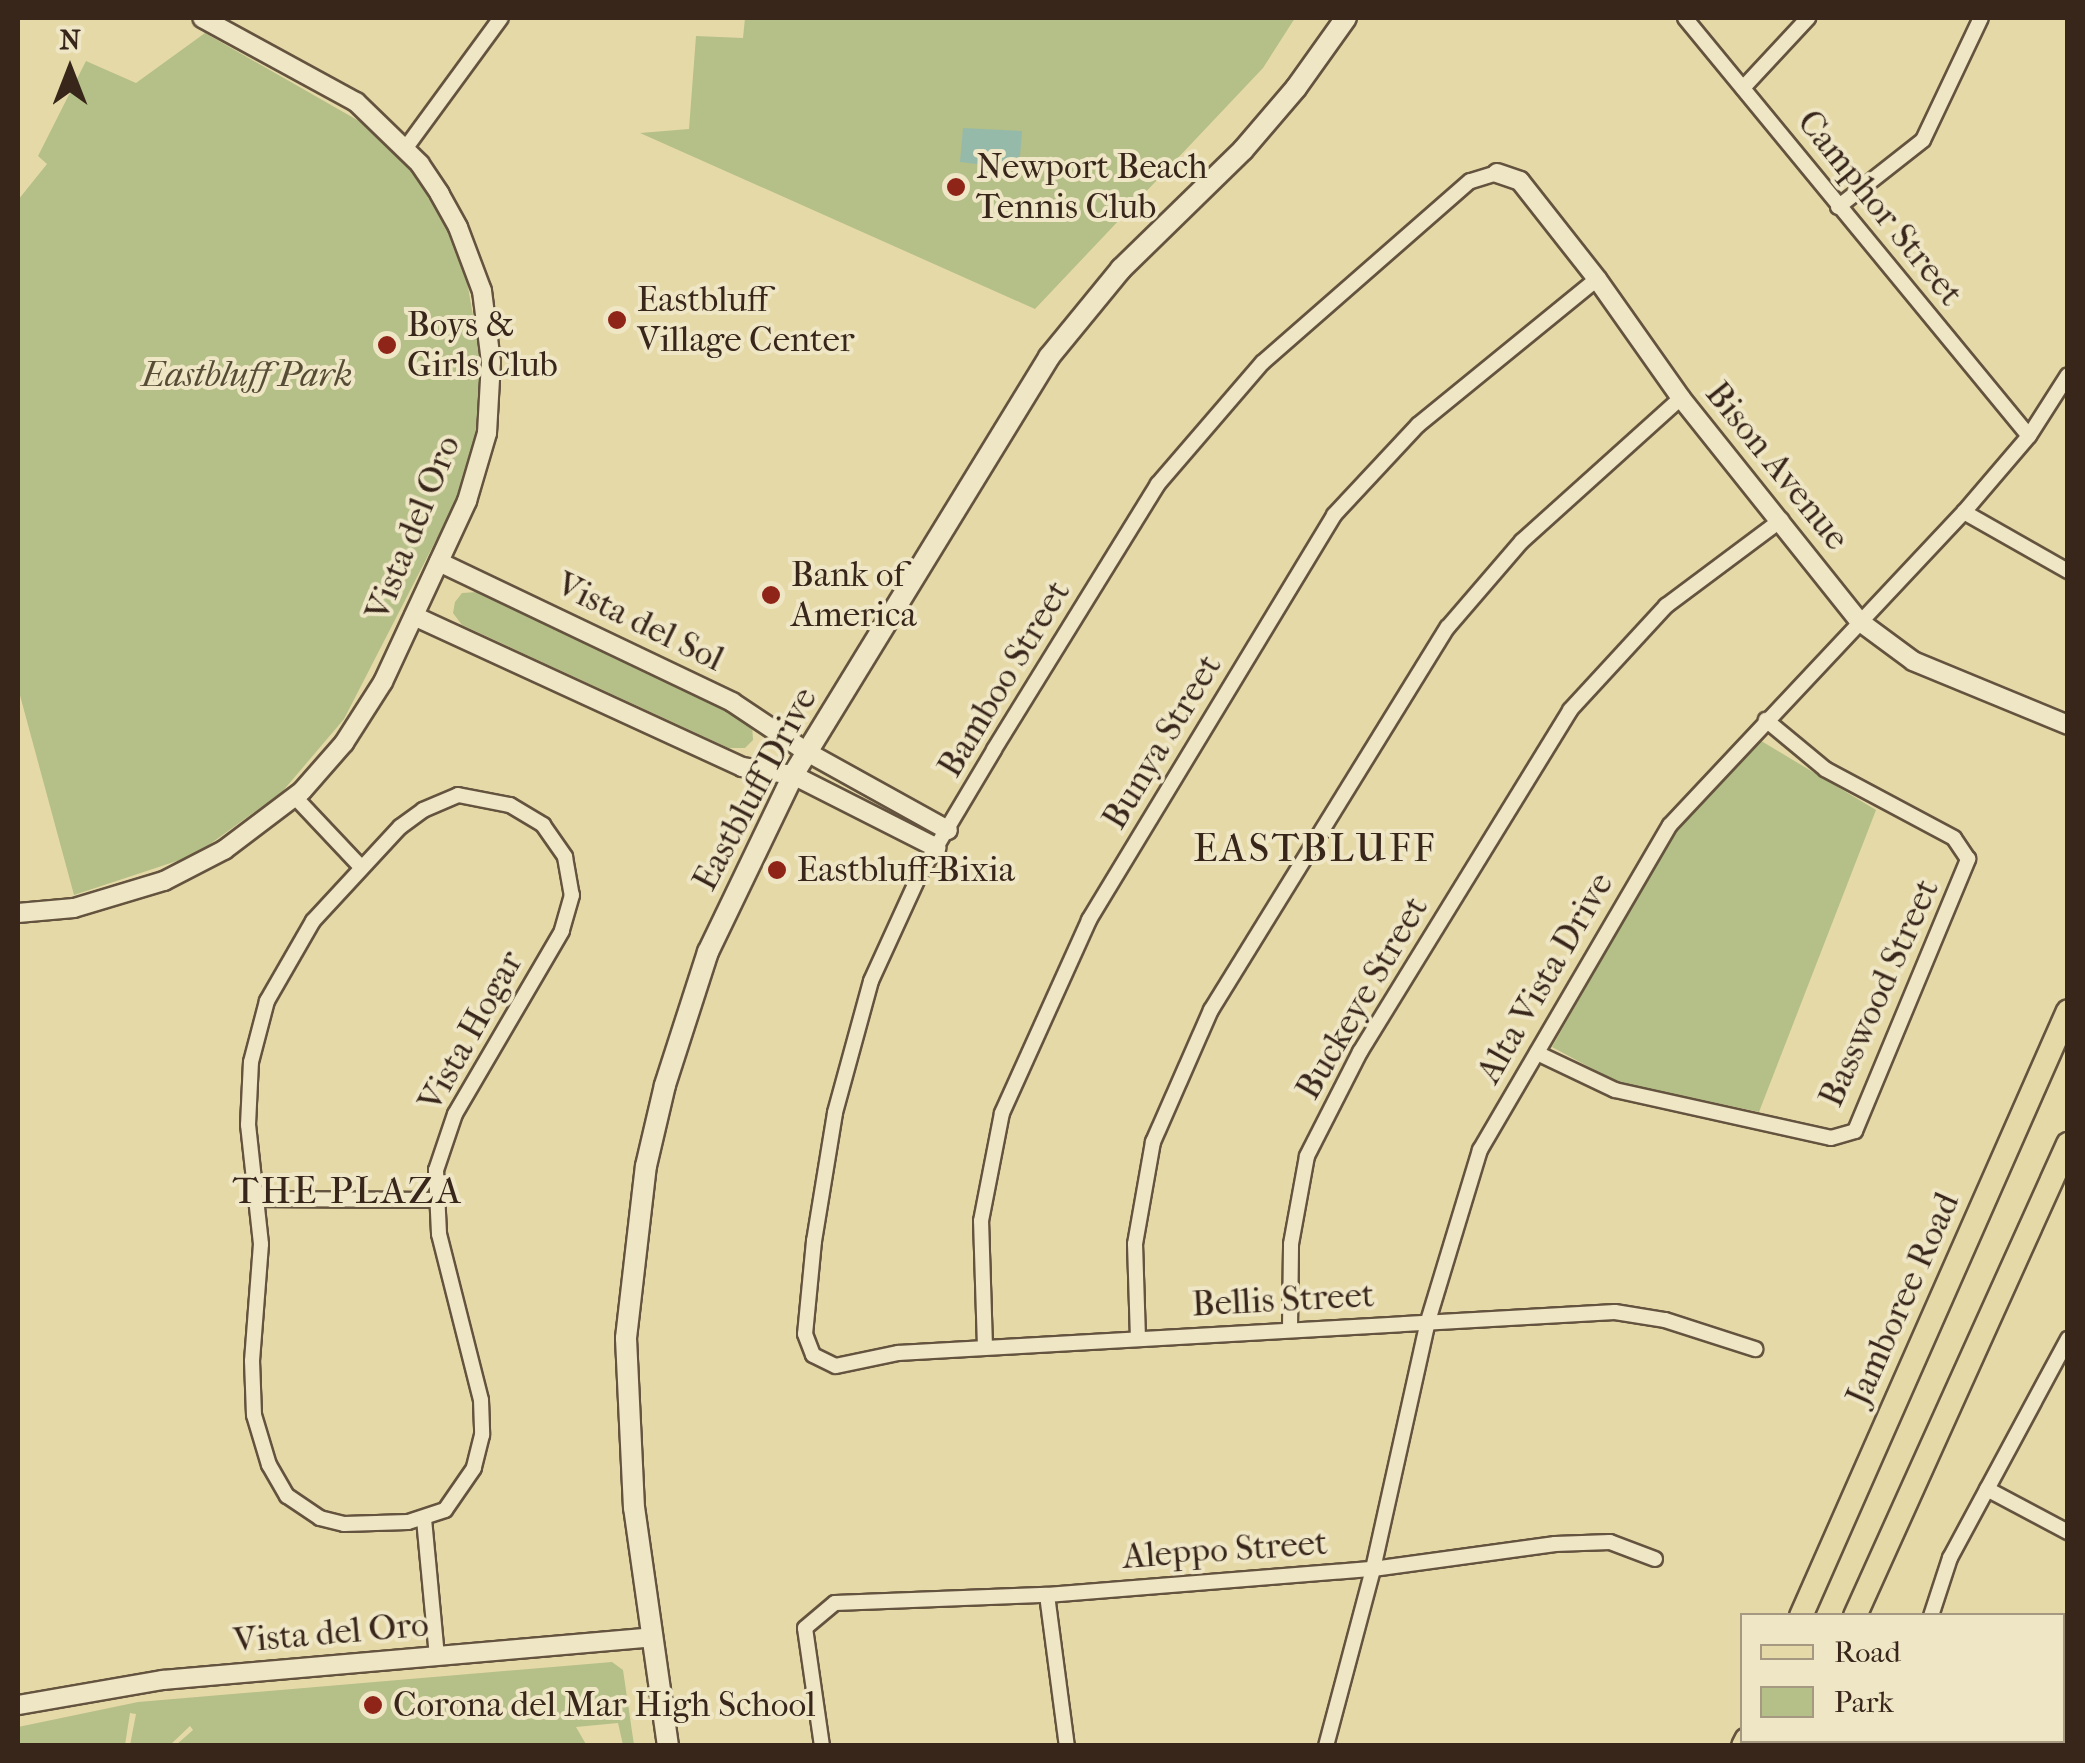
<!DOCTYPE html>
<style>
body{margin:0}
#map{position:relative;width:2085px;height:1763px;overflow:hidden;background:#e6d9a8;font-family:"IM FELL French Canon",serif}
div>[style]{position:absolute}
.green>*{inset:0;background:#b5bf88}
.water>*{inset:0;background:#96baaa}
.roads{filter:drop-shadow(2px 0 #64533e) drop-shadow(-2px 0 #64533e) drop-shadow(0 2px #64533e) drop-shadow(0 -2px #64533e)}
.minor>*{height:14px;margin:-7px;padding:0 7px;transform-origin:7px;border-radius:7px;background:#efe6c6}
.tertiary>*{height:18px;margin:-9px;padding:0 9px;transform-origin:9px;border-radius:9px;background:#efe6c6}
.secondary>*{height:20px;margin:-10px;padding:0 10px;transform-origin:10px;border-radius:10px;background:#efe6c6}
.primary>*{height:22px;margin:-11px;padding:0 11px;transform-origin:11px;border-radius:11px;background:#e6d9a8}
.dots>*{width:28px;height:28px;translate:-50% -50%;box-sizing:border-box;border:5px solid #efe6c6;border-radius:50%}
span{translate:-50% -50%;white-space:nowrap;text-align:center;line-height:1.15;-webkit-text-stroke:8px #efe6c6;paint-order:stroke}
.poi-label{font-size:35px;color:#38261b}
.left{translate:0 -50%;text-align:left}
.street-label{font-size:35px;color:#38261b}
.park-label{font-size:35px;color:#574c36;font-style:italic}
.neighbourhood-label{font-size:38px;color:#38261b;letter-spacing:2.5px}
.quarter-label{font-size:40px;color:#38261b;letter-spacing:2.5px}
.frame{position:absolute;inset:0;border:20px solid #38261b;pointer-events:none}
.legend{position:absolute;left:1740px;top:1613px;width:325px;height:130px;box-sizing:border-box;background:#efe6c6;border:2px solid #a69982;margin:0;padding:12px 18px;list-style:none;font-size:30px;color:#38261b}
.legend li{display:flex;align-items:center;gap:20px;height:50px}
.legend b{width:50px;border:2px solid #a69982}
.north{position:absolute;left:20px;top:20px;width:100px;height:100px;-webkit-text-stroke:8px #efe6c6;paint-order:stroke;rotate:0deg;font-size:28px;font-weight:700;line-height:40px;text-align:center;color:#38261b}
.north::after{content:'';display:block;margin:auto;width:35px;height:45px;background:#38261b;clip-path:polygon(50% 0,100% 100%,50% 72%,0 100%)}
</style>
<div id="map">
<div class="green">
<div style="clip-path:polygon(745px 18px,1295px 18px,1263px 68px,1035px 309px,640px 133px,689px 129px,696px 36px,743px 38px)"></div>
<div style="clip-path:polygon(205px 33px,359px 121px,409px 168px,442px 217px,467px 281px,480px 356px,479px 430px,453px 507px,344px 719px,282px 792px,195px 855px,74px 895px,18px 688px,18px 200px,47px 164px,38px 156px,86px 61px,136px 83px)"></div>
<div style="clip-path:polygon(477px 592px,744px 716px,752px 723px,753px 740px,745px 748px,729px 748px,462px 625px,453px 613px,455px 602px,462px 593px)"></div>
<div style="clip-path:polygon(1758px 739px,1876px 810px,1759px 1112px,1617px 1082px,1552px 1047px,1673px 834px)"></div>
<div style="clip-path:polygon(612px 1662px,623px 1670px,634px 1745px,623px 1745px,618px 1723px,576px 1727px,587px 1746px,176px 1745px,193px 1730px,190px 1726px,170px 1745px,130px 1745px,136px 1714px,130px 1713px,125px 1745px,18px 1745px,18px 1727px,138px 1702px)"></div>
</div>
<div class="water">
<div style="clip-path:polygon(963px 128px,1022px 131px,1019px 169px,960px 162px)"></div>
</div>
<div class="roads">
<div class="minor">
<div style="left:1685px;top:18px;width:541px;rotate:50.55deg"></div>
<div style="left:1743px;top:88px;width:96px;rotate:-47.1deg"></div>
<div style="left:405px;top:149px;width:162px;rotate:-53.8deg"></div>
<div style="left:1497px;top:173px;width:28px;rotate:163deg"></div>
<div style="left:1470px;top:181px;width:276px;rotate:138.8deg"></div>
<div style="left:1262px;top:363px;width:160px;rotate:130.7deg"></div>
<div style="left:1158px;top:484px;width:312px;rotate:121.7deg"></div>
<div style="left:994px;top:750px;width:147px;rotate:120.8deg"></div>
<div style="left:919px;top:876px;width:115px;rotate:114.6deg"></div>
<div style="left:871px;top:981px;width:137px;rotate:105.3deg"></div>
<div style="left:835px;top:1113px;width:130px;rotate:99.3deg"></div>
<div style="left:814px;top:1241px;width:93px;rotate:95.5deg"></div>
<div style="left:805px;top:1334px;width:22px;rotate:69deg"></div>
<div style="left:813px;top:1355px;width:25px;rotate:26deg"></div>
<div style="left:836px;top:1366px;width:63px;rotate:-11.8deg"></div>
<div style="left:898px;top:1353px;width:718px;rotate:-3.27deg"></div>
<div style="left:1615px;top:1312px;width:51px;rotate:9.1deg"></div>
<div style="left:1665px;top:1320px;width:95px;rotate:17.9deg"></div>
<div style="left:1838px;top:207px;width:108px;rotate:-38.2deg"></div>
<div style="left:1923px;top:140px;width:135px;rotate:-64.6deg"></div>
<div style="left:1964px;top:512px;width:120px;rotate:29.6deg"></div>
<div style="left:458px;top:795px;width:53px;rotate:10.9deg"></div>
<div style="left:510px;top:805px;width:39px;rotate:31deg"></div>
<div style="left:543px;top:825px;width:39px;rotate:55deg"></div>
<div style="left:565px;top:857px;width:39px;rotate:80deg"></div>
<div style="left:572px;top:895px;width:37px;rotate:106deg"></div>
<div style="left:562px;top:931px;width:212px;rotate:120.3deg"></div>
<div style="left:455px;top:1114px;width:59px;rotate:108.7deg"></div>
<div style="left:436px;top:1170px;width:64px;rotate:87.3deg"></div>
<div style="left:439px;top:1234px;width:171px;rotate:75.8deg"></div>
<div style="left:481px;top:1400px;width:35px;rotate:88deg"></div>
<div style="left:482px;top:1435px;width:34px;rotate:104deg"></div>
<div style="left:474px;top:1468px;width:51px;rotate:124.6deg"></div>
<div style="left:445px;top:1510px;width:39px;rotate:162deg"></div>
<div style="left:408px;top:1522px;width:64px;rotate:178.2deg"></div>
<div style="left:344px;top:1524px;width:25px;rotate:-166deg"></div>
<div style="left:320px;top:1518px;width:40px;rotate:-146deg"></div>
<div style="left:287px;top:1496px;width:36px;rotate:-120deg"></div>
<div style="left:269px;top:1465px;width:52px;rotate:-106.7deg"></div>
<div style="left:254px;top:1415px;width:54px;rotate:-92.1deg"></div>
<div style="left:252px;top:1361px;width:117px;rotate:-85.6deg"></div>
<div style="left:261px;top:1244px;width:120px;rotate:-96.2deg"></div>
<div style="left:248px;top:1125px;width:63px;rotate:-87.3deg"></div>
<div style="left:251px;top:1062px;width:63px;rotate:-75.3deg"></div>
<div style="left:267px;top:1001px;width:92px;rotate:-60.1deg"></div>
<div style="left:313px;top:921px;width:128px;rotate:-47.2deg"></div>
<div style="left:400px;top:827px;width:29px;rotate:-36deg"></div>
<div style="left:423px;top:810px;width:38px;rotate:-23deg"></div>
<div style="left:294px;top:796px;width:98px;rotate:46.7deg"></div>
<div style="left:1537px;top:1053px;width:86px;rotate:25.4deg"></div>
<div style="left:1615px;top:1090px;width:221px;rotate:12.5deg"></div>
<div style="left:1831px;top:1138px;width:25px;rotate:-16deg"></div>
<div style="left:1855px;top:1131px;width:295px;rotate:-67.4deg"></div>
<div style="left:1968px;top:859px;width:25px;rotate:-124deg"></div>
<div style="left:1954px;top:838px;width:146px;rotate:-151.9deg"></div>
<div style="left:1825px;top:769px;width:77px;rotate:-140.3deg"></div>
<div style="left:256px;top:1199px;width:179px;rotate:0.3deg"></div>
<div style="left:1290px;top:1329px;width:85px;rotate:-89.3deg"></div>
<div style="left:1291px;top:1244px;width:89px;rotate:-79.7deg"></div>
<div style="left:1307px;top:1156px;width:117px;rotate:-63deg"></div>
<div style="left:1360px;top:1052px;width:401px;rotate:-58.4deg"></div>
<div style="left:1570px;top:710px;width:142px;rotate:-47.3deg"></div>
<div style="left:1666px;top:606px;width:144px;rotate:-36.8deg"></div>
<div style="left:1138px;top:1339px;width:95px;rotate:-91.8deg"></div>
<div style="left:1135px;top:1244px;width:104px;rotate:-80deg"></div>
<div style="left:1153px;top:1142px;width:144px;rotate:-66.3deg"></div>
<div style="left:1211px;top:1010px;width:450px;rotate:-58.3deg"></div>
<div style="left:1448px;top:627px;width:113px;rotate:-49.3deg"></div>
<div style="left:1522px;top:541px;width:214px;rotate:-42deg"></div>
<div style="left:985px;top:1347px;width:126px;rotate:-91.8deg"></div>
<div style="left:981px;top:1221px;width:110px;rotate:-79deg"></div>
<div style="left:1002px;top:1113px;width:212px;rotate:-65.7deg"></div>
<div style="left:1089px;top:920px;width:473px;rotate:-58.8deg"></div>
<div style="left:1334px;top:515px;width:123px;rotate:-47deg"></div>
<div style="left:1418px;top:425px;width:231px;rotate:-39.2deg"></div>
<div style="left:1987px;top:1489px;width:92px;rotate:28deg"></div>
<div style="left:424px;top:1519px;width:138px;rotate:84.6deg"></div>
<div style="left:1047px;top:1595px;width:152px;rotate:82.5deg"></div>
<div style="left:1931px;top:1616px;width:61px;rotate:-71.9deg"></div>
<div style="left:1950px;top:1558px;width:249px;rotate:-61.7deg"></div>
<div style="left:2025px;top:1740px;width:9px;rotate:41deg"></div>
<div style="left:822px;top:1746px;width:119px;rotate:-98.2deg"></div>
<div style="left:805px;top:1628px;width:39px;rotate:-40deg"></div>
<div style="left:835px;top:1603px;width:212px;rotate:-2.2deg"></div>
<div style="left:1047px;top:1595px;width:327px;rotate:-4.6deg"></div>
<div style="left:1373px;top:1569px;width:184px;rotate:-7.8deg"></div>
<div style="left:1555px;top:1544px;width:55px;rotate:-2.1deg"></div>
<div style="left:1610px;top:1542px;width:48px;rotate:20.7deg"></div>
<div style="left:1326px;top:1746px;width:183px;rotate:-75.1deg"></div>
<div style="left:1373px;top:1569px;width:254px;rotate:-77.5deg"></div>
<div style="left:1428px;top:1321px;width:179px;rotate:-73.1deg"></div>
<div style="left:1480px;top:1150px;width:376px;rotate:-59.7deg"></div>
<div style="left:1670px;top:825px;width:429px;rotate:-46.8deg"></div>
<div style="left:1964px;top:512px;width:100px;rotate:-49.5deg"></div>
<div style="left:2029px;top:436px;width:72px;rotate:-57.4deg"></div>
</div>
<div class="tertiary">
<div style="left:1497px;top:173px;width:24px;rotate:19deg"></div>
<div style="left:1520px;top:181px;width:125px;rotate:51.8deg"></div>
<div style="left:1597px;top:279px;width:146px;rotate:54.8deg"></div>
<div style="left:1681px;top:398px;width:285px;rotate:51.4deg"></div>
<div style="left:1859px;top:621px;width:67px;rotate:36.5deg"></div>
<div style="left:1913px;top:661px;width:168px;rotate:22.4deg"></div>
<div style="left:439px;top:562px;width:325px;rotate:25.5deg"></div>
<div style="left:732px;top:702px;width:90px;rotate:33.7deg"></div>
<div style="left:807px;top:752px;width:161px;rotate:29deg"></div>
<div style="left:414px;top:616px;width:361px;rotate:24.7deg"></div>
<div style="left:742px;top:767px;width:52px;rotate:8.9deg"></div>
<div style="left:793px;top:775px;width:161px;rotate:26.9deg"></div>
<div style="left:18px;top:913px;width:56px;rotate:-5.1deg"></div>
<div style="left:74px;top:908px;width:94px;rotate:-16.7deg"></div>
<div style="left:164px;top:881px;width:68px;rotate:-27.3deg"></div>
<div style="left:224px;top:850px;width:98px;rotate:-37.1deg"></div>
<div style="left:302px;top:791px;width:64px;rotate:-48.8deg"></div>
<div style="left:344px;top:743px;width:72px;rotate:-57.4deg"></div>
<div style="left:383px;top:682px;width:200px;rotate:-65.1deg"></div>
<div style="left:467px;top:501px;width:71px;rotate:-73.6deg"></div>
<div style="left:487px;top:433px;width:71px;rotate:-86.8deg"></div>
<div style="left:491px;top:362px;width:72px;rotate:-97.2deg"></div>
<div style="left:482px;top:291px;width:68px;rotate:-110.6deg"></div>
<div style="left:458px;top:227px;width:38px;rotate:-119deg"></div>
<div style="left:440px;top:194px;width:36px;rotate:-124deg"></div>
<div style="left:420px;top:164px;width:89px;rotate:-135.9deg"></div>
<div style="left:356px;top:102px;width:175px;rotate:-151.4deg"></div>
<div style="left:18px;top:1705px;width:147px;rotate:-9.8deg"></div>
<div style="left:163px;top:1680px;width:491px;rotate:-5deg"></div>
</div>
<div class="secondary">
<div style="left:668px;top:1746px;width:240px;rotate:-98.1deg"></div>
<div style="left:634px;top:1508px;width:170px;rotate:-92.7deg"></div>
<div style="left:626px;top:1338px;width:173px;rotate:-83.4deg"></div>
<div style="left:646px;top:1166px;width:83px;rotate:-76.8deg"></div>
<div style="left:665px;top:1085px;width:140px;rotate:-72.1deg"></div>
<div style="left:708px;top:952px;width:196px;rotate:-64.3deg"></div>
<div style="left:793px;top:775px;width:490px;rotate:-58.5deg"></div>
<div style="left:1049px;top:357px;width:114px;rotate:-50.7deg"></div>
<div style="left:1121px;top:269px;width:170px;rotate:-44.3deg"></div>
<div style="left:1243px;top:150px;width:82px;rotate:-49.5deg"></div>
<div style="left:1296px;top:88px;width:86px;rotate:-54.5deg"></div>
</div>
<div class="primary">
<div style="left:1801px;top:1616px;width:661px;rotate:-66.19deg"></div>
<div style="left:1855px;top:1616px;width:518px;rotate:-65.71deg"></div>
<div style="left:1743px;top:1746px;width:7px;rotate:-63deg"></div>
<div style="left:1795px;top:1746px;width:7px;rotate:-63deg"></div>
</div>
</div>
<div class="dots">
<div style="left:956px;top:187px;background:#8f2418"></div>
<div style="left:617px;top:320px;background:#8f2418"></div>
<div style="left:387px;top:345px;background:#8f2418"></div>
<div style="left:771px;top:595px;background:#8f2418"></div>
<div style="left:777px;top:870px;background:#8f2418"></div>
<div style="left:373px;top:1705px;background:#8f2418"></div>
</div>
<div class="poi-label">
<span class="left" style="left:976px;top:187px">Newport Beach<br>Tennis Club</span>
<span class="left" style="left:637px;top:320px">Eastbluff<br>Village Center</span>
<span class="left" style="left:407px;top:345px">Boys &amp;<br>Girls Club</span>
<span class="left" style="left:791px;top:595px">Bank of<br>America</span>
<span class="left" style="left:797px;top:870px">Eastbluff-Bixia</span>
<span class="left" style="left:393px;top:1705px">Corona del Mar High School</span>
</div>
<div class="street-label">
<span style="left:1880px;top:208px;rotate:51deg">Camphor Street</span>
<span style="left:1777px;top:466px;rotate:51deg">Bison Avenue</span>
<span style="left:413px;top:528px;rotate:-68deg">Vista del Oro</span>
<span style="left:640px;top:622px;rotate:26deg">Vista del Sol</span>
<span style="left:1004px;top:679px;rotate:-59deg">Bamboo Street</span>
<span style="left:1162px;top:742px;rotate:-59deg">Bunya Street</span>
<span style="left:755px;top:789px;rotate:-62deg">Eastbluff Drive</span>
<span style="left:1545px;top:978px;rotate:-60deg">Alta Vista Drive</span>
<span style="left:1879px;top:993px;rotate:-66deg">Basswood Street</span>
<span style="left:1362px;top:998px;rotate:-60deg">Buckeye Street</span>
<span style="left:471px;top:1031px;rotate:-61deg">Vista Hogar</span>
<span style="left:1903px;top:1299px;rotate:-66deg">Jamboree Road</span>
<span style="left:1283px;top:1300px;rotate:-3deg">Bellis Street</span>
<span style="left:1225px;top:1550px;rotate:-4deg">Aleppo Street</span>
<span style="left:331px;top:1633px;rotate:-5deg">Vista del Oro</span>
</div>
<div class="park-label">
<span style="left:247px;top:375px">Eastbluff Park</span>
</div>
<div class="neighbourhood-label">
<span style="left:348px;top:1191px">THE PLAZA</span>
</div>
<div class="quarter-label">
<span style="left:1315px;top:848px">EASTBLUFF</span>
</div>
<div class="frame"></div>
<ul class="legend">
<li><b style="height:12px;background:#e6d9a8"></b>Road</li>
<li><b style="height:28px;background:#b5bf88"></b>Park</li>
</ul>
<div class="north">N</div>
</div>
